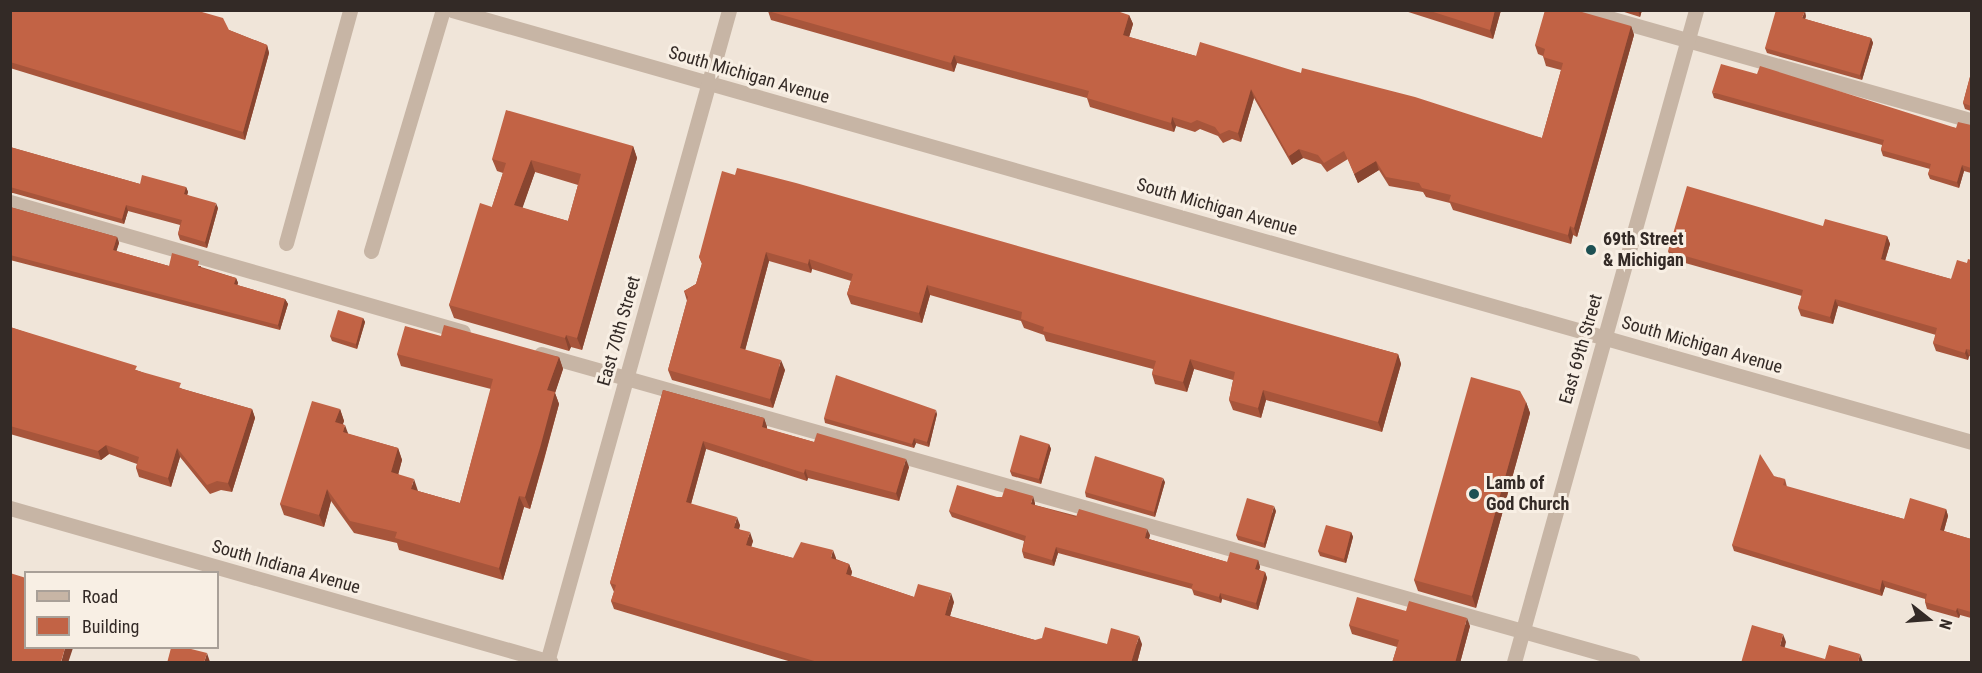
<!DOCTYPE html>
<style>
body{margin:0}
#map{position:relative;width:1982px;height:673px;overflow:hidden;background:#f0e5d9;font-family:"Roboto Condensed",sans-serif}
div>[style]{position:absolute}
.minor>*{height:15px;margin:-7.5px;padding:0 7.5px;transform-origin:7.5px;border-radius:7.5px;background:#c7b5a5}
.wall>*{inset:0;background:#a7553b}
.shaded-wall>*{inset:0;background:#884530}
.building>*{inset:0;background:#c26345}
.dots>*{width:16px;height:16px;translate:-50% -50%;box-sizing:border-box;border:3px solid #f8efe4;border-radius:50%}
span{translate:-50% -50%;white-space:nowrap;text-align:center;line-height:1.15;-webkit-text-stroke:6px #f8efe4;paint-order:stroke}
.street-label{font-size:18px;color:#332a26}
.poi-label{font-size:18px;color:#332a26;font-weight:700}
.left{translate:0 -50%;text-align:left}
.frame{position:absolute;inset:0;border:12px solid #332a26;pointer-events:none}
.legend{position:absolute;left:24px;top:571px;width:195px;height:78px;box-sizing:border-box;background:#f8efe4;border:2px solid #a9a098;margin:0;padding:8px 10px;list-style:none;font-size:18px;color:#332a26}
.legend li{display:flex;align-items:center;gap:12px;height:30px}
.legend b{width:30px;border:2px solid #a9a098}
.north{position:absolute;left:1898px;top:589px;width:60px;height:60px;-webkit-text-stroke:4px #f8efe4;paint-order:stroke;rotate:107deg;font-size:16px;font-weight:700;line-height:24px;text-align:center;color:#332a26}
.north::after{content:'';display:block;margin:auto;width:21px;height:27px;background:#332a26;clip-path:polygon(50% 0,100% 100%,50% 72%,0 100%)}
</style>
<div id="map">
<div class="minor">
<div style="left:452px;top:10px;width:1580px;rotate:15.87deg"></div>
<div style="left:1581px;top:10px;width:406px;rotate:15.8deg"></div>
<div style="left:10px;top:202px;width:471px;rotate:16deg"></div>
<div style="left:286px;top:243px;width:242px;rotate:-74.6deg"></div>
<div style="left:371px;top:251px;width:252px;rotate:-73.4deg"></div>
<div style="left:541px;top:354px;width:1134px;rotate:15.76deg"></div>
<div style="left:10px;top:508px;width:562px;rotate:15.89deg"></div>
<div style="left:547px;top:662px;width:677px;rotate:-74.4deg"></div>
<div style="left:1514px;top:662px;width:677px;rotate:-74.4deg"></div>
</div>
<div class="wall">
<div style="clip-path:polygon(10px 10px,229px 30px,267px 45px,269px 53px,245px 140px,10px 68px)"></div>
<div style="clip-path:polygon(1402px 10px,1501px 10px,1493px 39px)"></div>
<div style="clip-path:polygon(1618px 10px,1642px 10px,1640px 17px)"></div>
<div style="clip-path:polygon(768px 11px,1129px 15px,1133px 24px,1129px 37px,1196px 56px,1301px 73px,1542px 138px,1561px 70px,1546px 66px,1543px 56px,1538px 54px,1535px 45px,1631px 26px,1634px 35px,1577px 237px,1573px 235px,1571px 244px,1453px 210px,1450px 203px,1426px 197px,1423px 192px,1389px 186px,1379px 170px,1358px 183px,1348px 159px,1327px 172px,1321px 164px,1303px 158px,1292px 165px,1254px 98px,1241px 142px,1232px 139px,1223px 143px,1218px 136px,1200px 129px,1195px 132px,1176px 126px,1174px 132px,1090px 107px,1087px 98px,957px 63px,954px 72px,771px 20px)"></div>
<div style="clip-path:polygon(1806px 16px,1805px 19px,1871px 38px,1873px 43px,1862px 80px,1767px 53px,1765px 48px)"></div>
<div style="clip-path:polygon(1971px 73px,1971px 111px,1965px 109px,1963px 103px)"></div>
<div style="clip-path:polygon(1712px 92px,1956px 128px,1971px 125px,1971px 173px,1964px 171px,1959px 188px,1930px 179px,1928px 174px,1930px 169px,1883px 156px,1881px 150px,1882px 145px,1714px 98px)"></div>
<div style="clip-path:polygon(evenodd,633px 146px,637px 158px,582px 350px,571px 347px,569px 351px,454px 318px,449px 305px,492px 207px,503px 173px,497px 171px,492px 159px,633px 146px,535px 172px,578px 185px,568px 221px,522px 208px,535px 172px)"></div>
<div style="clip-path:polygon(10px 147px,140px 184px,186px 187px,188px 192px,187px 195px,218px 208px,207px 248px,180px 240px,178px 234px,180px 225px,128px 211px,124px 224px,13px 193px,10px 193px)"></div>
<div style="clip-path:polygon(735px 175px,1398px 354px,1401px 364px,1382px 432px,1266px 400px,1261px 418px,1233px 410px,1229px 400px,1233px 380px,1194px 369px,1187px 392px,1155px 384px,1152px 374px,1153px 369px,1046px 341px,1044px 335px,1024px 328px,1021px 321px,930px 295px,922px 323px,851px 304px,847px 294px,851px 281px,812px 269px,811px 273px,769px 261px,745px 350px,785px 370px,773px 408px,672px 380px,668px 370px,687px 301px,684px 291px,696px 284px,702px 264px,699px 257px)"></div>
<div style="clip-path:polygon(10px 207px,117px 237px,119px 243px,116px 251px,169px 266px,201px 266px,201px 267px,236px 278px,238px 283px,237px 285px,285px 299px,288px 304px,280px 330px,10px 260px)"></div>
<div style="clip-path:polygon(1823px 226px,1887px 236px,1890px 244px,1885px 261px,1951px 279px,1967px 263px,1971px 260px,1971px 357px,1969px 356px,1968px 360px,1936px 351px,1933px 343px,1936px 335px,1838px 306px,1833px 324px,1801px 316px,1798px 308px,1802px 296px,1671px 259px,1668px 251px)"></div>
<div style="clip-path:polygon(363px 318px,365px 322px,357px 349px,332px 341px,330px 336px)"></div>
<div style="clip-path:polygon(10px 327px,139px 371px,183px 389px,252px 409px,255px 418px,232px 492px,221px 490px,210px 494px,180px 457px,171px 487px,139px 477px,136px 468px,137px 464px,109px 454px,101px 460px,10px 434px)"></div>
<div style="clip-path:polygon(441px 336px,559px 357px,563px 369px,555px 393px,559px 404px,544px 460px,530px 509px,524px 507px,503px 580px,399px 550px,397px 543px,354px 533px,331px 501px,324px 527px,284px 515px,280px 504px,340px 409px,344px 421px,343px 424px,348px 434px,398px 448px,402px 460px,398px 474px,418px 491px,460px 503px,491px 389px,401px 366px,397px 354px)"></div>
<div style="clip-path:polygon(663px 390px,764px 418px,767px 427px,767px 429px,814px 442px,909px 467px,899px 501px,808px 478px,807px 481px,706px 449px,691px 504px,740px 525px,739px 529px,753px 541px,751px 547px,793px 558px,836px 558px,836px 559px,849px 564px,852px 572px,851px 576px,914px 597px,954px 602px,950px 616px,1035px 640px,1107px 644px,1142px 644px,1137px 663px,795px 663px,614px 609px,611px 601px,614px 592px,610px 583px)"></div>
<div style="clip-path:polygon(1526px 402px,1530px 413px,1476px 608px,1418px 591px,1414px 580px)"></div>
<div style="clip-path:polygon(937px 414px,929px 447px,916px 443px,914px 448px,825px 423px,824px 418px)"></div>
<div style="clip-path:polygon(1049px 444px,1051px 449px,1041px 484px,1012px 476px,1010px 471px)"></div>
<div style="clip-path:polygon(1785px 479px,1787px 487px,1904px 519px,1946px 509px,1948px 516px,1944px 531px,1971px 539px,1971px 618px,1960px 615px,1959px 618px,1927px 609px,1925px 602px,1925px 599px,1885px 587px,1882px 596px,1734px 551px,1732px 545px)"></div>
<div style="clip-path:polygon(1165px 482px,1155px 517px,1086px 497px,1085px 492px)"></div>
<div style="clip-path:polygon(997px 497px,1035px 503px,1035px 505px,1150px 535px,1149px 539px,1227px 562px,1258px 560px,1260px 567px,1259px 570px,1265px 572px,1267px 578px,1258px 610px,1222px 599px,1221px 603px,1194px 595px,1192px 589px,1058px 553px,1054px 566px,1024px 558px,1022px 551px,1024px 541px,952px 517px,949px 511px)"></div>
<div style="clip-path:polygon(1276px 511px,1265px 548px,1238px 540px,1236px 535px)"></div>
<div style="clip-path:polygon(1351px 532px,1353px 537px,1346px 563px,1320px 556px,1318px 551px)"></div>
<div style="clip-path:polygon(1406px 611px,1470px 626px,1460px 663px,1392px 663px,1397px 647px,1352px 634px,1349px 625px)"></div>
</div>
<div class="shaded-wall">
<div style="clip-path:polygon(1495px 10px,1501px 10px,1493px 39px,1490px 30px)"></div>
<div style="clip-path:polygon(1638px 10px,1642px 10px,1640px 17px)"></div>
<div style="clip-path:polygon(1805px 11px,1806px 16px,1804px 23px,1802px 18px)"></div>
<div style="clip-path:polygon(1129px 15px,1133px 24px,1127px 44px,1123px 35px)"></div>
<div style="clip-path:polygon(1631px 26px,1634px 35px,1577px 237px,1574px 228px)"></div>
<div style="clip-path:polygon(1871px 38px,1873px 43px,1862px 80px,1860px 75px)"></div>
<div style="clip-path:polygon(267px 45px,269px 53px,245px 140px,243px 132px)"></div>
<div style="clip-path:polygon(954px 55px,957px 63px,954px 72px,951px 63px)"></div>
<div style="clip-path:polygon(1251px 89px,1254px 98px,1241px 142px,1238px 133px)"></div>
<div style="clip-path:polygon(1172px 117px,1176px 126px,1174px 132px,1171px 123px)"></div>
<div style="clip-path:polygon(633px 146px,637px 158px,582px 350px,577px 338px)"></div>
<div style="clip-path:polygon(1299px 149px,1303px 158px,1292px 165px,1289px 156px)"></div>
<div style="clip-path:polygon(531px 160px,535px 172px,519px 218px,514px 205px)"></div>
<div style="clip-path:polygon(1376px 161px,1379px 170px,1358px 183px,1354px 174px)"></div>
<div style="clip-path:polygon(1962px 165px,1964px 171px,1959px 188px,1957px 182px)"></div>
<div style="clip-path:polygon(186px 187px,188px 192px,186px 199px,184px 194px)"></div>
<div style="clip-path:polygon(216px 203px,218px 208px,207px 248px,205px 242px)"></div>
<div style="clip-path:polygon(126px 205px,128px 211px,124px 224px,122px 219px)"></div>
<div style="clip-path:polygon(1570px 226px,1573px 235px,1571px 244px,1568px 235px)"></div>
<div style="clip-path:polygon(1887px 236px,1890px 244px,1883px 267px,1881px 259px)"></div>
<div style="clip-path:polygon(117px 237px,119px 243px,115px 256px,113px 250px)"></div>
<div style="clip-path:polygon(766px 252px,769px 261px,743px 358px,740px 348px)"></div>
<div style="clip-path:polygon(809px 259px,812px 269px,811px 273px,808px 264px)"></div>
<div style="clip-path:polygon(236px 278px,238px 283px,236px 290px,234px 284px)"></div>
<div style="clip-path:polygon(927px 285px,930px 295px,922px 323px,919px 313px)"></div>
<div style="clip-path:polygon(285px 299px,288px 304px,280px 330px,278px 325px)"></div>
<div style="clip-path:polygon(1835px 299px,1838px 306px,1833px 324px,1830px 317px)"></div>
<div style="clip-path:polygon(363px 318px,365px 322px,357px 349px,356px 344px)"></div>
<div style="clip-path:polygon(566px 335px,571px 347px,569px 351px,565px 338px)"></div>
<div style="clip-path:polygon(1966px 349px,1969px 356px,1968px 360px,1965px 353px)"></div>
<div style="clip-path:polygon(1398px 354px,1401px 364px,1382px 432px,1378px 422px)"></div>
<div style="clip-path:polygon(559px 357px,563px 369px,555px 393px,559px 404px,530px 509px,525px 497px,547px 390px)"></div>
<div style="clip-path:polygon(1190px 359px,1194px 369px,1187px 392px,1183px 382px)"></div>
<div style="clip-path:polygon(781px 360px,785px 370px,773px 408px,770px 399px)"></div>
<div style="clip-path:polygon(1263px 390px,1266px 400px,1261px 418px,1258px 408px)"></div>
<div style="clip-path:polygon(1526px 402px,1530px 413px,1476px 608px,1472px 596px)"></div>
<div style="clip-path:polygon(252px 409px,255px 418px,232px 492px,228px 483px)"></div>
<div style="clip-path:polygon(340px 409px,344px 421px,339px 433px,335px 422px)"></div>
<div style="clip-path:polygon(936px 410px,937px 414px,929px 447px,927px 442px)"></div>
<div style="clip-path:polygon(764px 418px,767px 427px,765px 435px,762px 427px)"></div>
<div style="clip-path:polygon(345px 425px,349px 436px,343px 432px)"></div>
<div style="clip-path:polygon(914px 438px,916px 443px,914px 448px,912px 444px)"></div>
<div style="clip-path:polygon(703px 441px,706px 449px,689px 511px,686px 502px)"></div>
<div style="clip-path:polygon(1049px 444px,1051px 449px,1041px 484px,1039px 479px)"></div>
<div style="clip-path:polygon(106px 445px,109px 454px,101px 460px,98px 451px)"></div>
<div style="clip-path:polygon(177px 448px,180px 457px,171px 487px,168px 478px)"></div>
<div style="clip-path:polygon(398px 448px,402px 460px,396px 483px,391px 472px)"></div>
<div style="clip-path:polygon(906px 459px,909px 467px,899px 501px,896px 493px)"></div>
<div style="clip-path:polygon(805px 469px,808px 478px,807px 481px,804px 473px)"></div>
<div style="clip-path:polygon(1163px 478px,1165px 482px,1155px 517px,1154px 512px)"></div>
<div style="clip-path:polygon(414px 479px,418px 491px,411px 489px)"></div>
<div style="clip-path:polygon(327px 489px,331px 501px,324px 527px,319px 515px)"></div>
<div style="clip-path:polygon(519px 496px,524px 507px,503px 580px,499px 568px)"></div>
<div style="clip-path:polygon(1033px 496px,1035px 503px,1033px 511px,1031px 504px)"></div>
<div style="clip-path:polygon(1274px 506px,1276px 511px,1265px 548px,1264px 543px)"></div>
<div style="clip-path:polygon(1946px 509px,1948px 516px,1942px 537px,1940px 530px)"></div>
<div style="clip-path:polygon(737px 517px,740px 525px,737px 537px,734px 528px)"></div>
<div style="clip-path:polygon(1147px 529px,1150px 535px,1147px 545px,1145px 538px)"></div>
<div style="clip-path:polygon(750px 532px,753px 541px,749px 554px,746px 545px)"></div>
<div style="clip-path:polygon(1351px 532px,1353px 537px,1346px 563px,1344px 559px)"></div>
<div style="clip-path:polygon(1056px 547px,1058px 553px,1054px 566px,1052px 560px)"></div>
<div style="clip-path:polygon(833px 550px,836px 558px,834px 566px,831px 558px)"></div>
<div style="clip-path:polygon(1258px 560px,1260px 567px,1257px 576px,1255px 569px)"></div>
<div style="clip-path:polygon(849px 564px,852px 572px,849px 583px,846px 574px)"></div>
<div style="clip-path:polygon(1265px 572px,1267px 578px,1258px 610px,1256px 603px)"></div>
<div style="clip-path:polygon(1882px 580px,1885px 587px,1882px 596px,1880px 590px)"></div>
<div style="clip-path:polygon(951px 593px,954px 602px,948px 623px,945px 615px)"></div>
<div style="clip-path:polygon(1220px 593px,1222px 599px,1221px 603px,1219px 597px)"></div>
<div style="clip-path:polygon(1957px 608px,1960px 615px,1959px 618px,1956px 611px)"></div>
<div style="clip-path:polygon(1467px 618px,1470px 626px,1460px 663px,1455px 663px)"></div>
<div style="clip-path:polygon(1783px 634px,1786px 642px,1783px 654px,1780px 646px)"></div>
<div style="clip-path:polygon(1139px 636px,1142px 644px,1137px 663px,1131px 663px)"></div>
<div style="clip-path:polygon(65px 648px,73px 648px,68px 663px,61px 663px)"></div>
<div style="clip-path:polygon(207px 653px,210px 662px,210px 663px,204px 663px)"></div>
<div style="clip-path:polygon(1860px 654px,1863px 662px,1863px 663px,1858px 663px)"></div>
</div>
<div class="building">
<div style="clip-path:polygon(10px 10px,195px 10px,223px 18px,229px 30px,267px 45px,243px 132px,10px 62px)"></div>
<div style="clip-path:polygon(768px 10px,1114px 10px,1129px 15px,1123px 35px,1196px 56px,1200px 42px,1301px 73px,1302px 68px,1415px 97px,1542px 138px,1563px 63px,1543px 57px,1545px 49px,1535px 45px,1545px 10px,1575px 10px,1631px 26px,1574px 228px,1570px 226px,1568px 235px,1449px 201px,1451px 195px,1422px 188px,1419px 183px,1386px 177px,1376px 161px,1354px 174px,1344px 151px,1324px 163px,1318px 155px,1299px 149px,1289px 156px,1251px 89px,1238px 133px,1229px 130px,1220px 134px,1215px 127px,1197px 120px,1191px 123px,1172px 117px,1171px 123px,1087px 98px,1089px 91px,954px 55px,951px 63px,768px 11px)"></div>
<div style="clip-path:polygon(1427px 10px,1495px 10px,1490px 30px)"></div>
<div style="clip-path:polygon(1776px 10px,1805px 11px,1802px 18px,1871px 38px,1860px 75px,1765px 48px)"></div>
<div style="clip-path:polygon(1721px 64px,1757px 74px,1760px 66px,1956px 128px,1958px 122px,1971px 125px,1971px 168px,1962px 165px,1957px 182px,1928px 174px,1931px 164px,1881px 150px,1884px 140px,1712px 92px)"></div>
<div style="clip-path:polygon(1971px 73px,1971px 106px,1963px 103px)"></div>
<div style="clip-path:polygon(evenodd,506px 110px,633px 146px,577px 338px,566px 335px,565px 338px,449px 305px,480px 203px,492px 207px,506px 163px,492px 159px,506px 110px,531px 160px,581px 174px,568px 221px,514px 205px,531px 160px)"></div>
<div style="clip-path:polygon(10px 147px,140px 184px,142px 175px,186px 187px,184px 194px,216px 203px,205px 242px,178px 234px,182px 220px,126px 205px,122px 219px,10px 187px)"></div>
<div style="clip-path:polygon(737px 168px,796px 183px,1398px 354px,1378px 422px,1263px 390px,1258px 408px,1229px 400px,1235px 372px,1190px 359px,1183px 382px,1152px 374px,1156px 361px,1043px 331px,1044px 327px,1021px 319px,1022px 312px,927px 285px,919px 313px,847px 294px,853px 274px,809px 259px,808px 264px,766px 252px,740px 348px,781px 360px,770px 399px,668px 370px,688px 297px,684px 291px,696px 284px,702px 263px,699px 257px,722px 171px,735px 175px)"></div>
<div style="clip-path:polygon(1687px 186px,1823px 226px,1825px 219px,1887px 236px,1881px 259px,1951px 279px,1957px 260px,1967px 263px,1968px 259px,1971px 260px,1971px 350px,1966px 349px,1965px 353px,1933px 343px,1937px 328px,1835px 299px,1830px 317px,1798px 308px,1803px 290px,1668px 251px)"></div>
<div style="clip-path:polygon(10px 207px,117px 237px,113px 250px,169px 266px,172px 253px,199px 261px,198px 267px,236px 278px,234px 284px,285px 299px,278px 325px,10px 255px)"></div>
<div style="clip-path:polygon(338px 310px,363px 318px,356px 344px,330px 336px)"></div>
<div style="clip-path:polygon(444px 325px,559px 357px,547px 390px,555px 392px,540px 448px,525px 497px,519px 496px,499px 568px,395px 538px,397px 532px,350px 521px,327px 489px,319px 515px,280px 504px,312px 401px,340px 409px,335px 422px,345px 425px,343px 432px,398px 448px,391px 472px,414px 479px,411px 489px,460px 503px,493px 379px,397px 354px,405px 326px,441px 336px)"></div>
<div style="clip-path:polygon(10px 327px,137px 366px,135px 370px,181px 383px,179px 388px,252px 409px,228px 483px,217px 481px,207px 485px,177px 448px,168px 478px,136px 468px,139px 457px,106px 445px,98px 451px,10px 426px)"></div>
<div style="clip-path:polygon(836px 375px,936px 410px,927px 442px,914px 438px,912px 444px,824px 418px)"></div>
<div style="clip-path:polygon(1471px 377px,1520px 391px,1526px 402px,1472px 596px,1414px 580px)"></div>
<div style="clip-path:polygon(663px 390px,764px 418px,762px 427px,814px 442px,817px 433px,906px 459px,896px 493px,805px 469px,804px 473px,703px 441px,686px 502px,737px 517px,734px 528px,750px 532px,746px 545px,793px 558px,801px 542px,833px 550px,831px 558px,849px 564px,846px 574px,914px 597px,918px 584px,951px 593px,945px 615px,1035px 640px,1042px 638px,1045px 627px,1107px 644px,1111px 628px,1139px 636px,1131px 663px,821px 663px,611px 601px,616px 585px,610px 583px)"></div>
<div style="clip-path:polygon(1020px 435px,1049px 444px,1039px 479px,1010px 471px)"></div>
<div style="clip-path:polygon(1760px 454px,1774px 476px,1785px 479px,1783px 485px,1904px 519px,1910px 498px,1946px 509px,1940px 530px,1971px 539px,1971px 612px,1957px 608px,1956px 611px,1925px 602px,1927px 594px,1882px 580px,1880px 590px,1732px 545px)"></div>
<div style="clip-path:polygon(1095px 456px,1163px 478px,1154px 512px,1085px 492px)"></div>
<div style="clip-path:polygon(957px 485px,997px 497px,1002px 497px,1005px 488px,1033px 496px,1031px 504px,1076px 517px,1079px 509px,1147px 529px,1145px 538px,1227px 562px,1230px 552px,1258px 560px,1255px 569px,1265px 572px,1256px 603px,1220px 593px,1219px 597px,1191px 589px,1193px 584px,1056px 547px,1052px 560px,1022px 551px,1026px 536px,949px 511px)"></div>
<div style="clip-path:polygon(1247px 498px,1274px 506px,1264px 543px,1236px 535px)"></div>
<div style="clip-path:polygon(1326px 525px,1351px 532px,1344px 559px,1318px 551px)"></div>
<div style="clip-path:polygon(10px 573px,26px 578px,26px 648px,65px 648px,61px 662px,63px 663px,10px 663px)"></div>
<div style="clip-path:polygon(1357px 597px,1406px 611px,1409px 601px,1467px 618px,1455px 663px,1392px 663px,1399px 640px,1349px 625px)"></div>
<div style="clip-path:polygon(1752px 625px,1783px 634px,1780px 646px,1825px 659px,1829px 645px,1860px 654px,1858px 663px,1741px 663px)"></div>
<div style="clip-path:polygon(171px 648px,187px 648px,207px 653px,204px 663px,167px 663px)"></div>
</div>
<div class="dots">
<div style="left:1591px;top:250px;background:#1d5053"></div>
<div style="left:1474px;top:494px;background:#1d5053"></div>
</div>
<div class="street-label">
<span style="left:749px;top:75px;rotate:16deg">South Michigan Avenue</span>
<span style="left:1217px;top:207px;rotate:16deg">South Michigan Avenue</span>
<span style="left:619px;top:331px;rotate:-74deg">East 70th Street</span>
<span style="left:1702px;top:345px;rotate:16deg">South Michigan Avenue</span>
<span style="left:1581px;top:349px;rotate:-74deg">East 69th Street</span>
<span style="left:286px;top:567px;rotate:16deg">South Indiana Avenue</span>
</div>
<div class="poi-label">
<span class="left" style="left:1603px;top:250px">69th Street<br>&amp; Michigan</span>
<span class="left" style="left:1486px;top:494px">Lamb of<br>God Church</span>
</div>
<div class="frame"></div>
<ul class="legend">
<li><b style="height:8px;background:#c7b5a5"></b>Road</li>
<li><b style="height:16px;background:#c26345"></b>Building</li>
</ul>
<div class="north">N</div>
</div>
